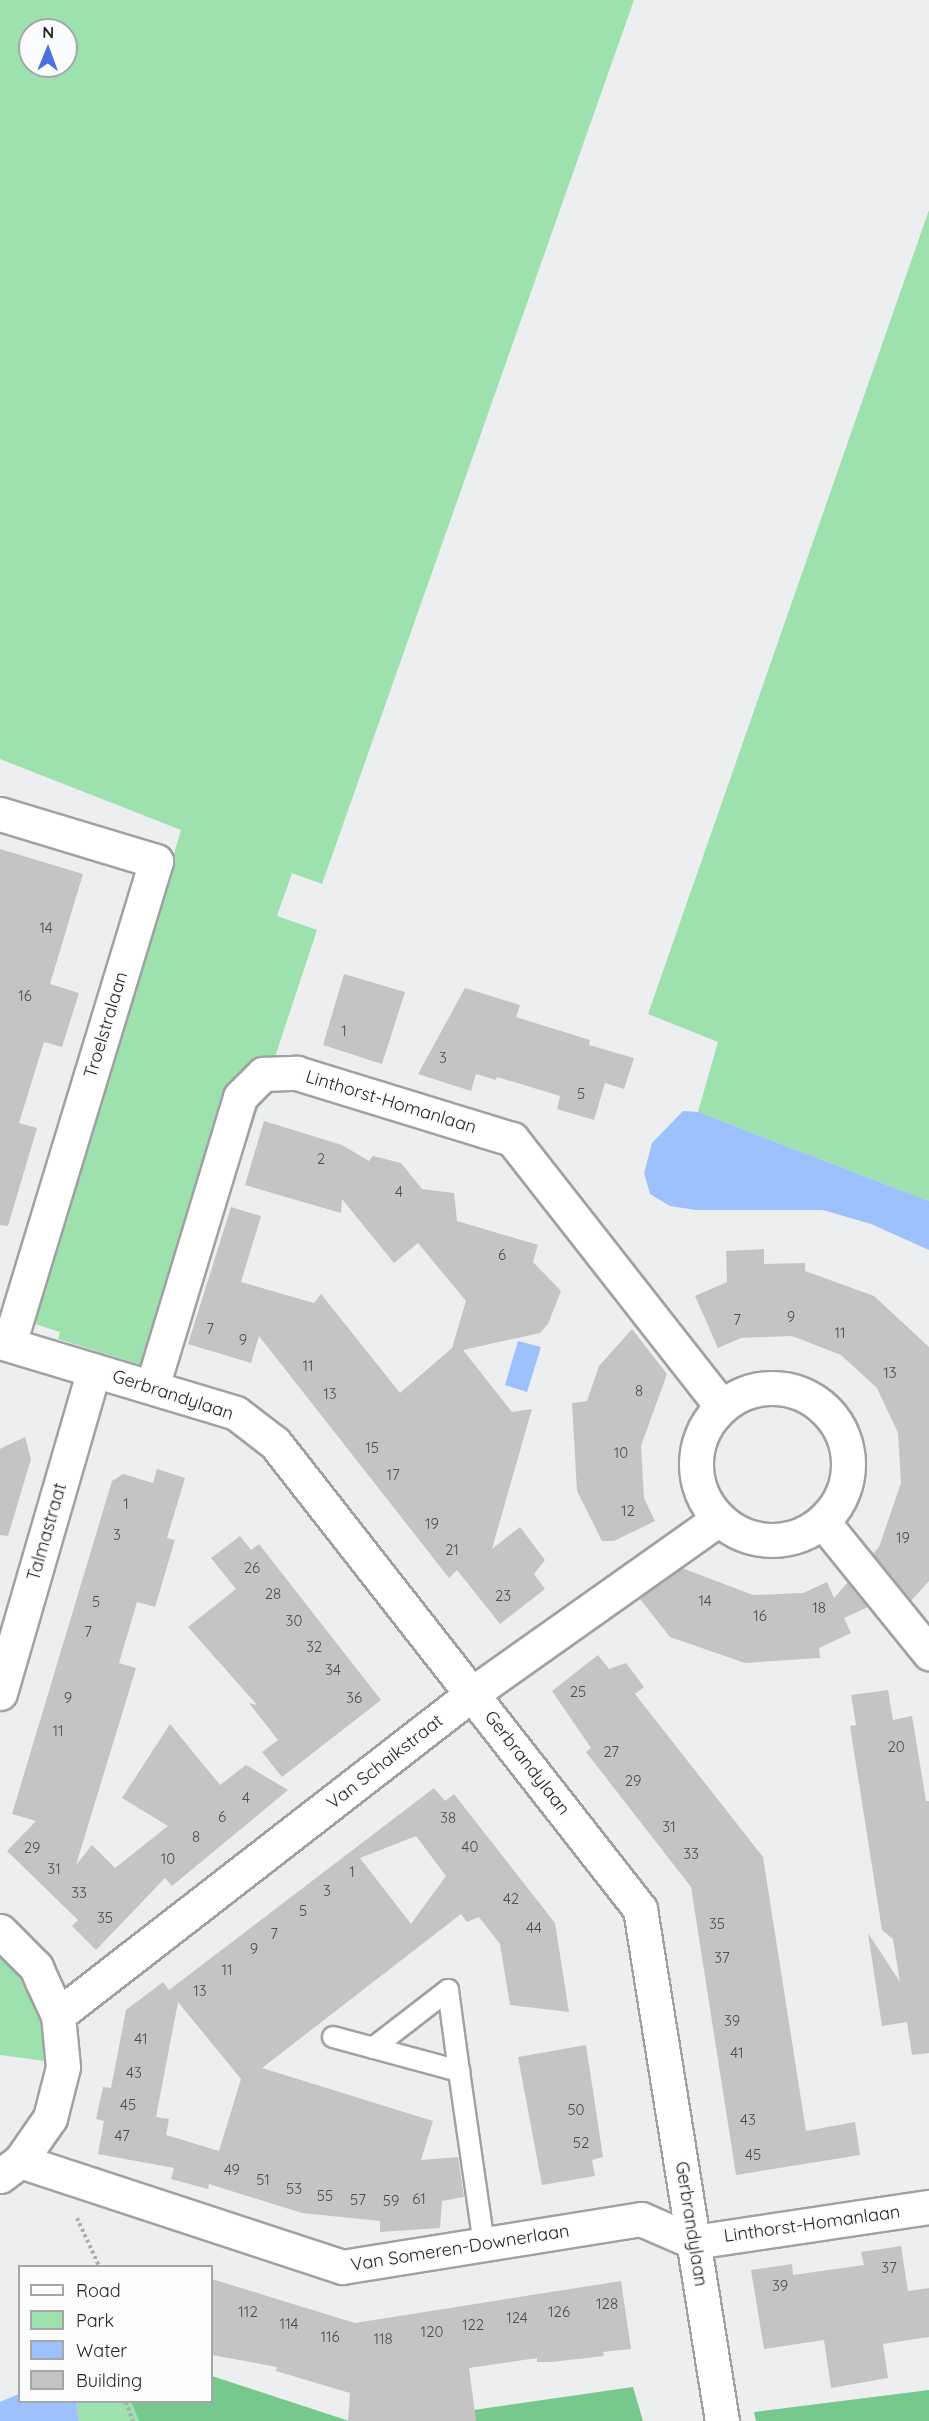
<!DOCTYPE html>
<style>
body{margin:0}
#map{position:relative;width:929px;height:2421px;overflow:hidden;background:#edeef0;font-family:Quicksand,sans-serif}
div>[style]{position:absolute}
.green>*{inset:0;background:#9ce1ae}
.forest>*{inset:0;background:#76c88d}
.water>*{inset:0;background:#9cc1fc}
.building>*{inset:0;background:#c5c4c2}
.path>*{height:4px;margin-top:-2px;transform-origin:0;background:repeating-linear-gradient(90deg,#aeaeb0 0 3px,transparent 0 6px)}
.roads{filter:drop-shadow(2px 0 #a0a1a3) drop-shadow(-2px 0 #a0a1a3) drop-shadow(0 2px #a0a1a3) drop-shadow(0 -2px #a0a1a3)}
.lane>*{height:20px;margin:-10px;padding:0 10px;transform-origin:10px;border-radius:10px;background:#fff}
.street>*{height:33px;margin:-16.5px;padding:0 16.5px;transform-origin:16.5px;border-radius:16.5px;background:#fff}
.street>.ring{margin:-16.5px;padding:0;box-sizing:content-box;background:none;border:33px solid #fff;border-radius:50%}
span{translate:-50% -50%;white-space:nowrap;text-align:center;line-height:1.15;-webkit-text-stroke:4.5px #fafcfe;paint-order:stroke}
.number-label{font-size:15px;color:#4d4d4d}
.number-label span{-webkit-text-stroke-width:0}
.street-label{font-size:18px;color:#252526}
.legend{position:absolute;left:18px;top:2265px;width:195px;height:138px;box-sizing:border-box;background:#fafcfe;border:2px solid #a5a6a8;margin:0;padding:8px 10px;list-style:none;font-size:18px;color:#252526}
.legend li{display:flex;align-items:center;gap:12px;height:30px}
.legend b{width:30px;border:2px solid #a5a6a8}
.north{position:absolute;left:18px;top:18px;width:60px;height:60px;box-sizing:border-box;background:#fafcfe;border:2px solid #a5a6a8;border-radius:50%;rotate:1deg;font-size:16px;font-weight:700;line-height:24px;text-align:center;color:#252526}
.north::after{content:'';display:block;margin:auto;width:21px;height:27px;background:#4b70e3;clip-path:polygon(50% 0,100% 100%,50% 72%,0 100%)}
</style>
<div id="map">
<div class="green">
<div style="clip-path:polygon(evenodd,0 0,634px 0,322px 884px,292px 873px,277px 916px,317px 930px,170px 1374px,58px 1339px,60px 1332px,35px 1324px,181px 830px,0 759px,0 0,30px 30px,66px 30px,66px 66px,30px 66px,30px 30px)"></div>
<div style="clip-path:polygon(929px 210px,929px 1201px,698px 1112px,718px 1042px,648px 1014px)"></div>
<div style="clip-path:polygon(0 1931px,18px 1943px,60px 2063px,0 2055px)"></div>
<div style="clip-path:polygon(76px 2402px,131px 2402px,139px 2421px,79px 2421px)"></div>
</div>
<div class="forest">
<div style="clip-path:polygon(212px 2376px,349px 2421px,139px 2421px,131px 2402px,212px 2402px)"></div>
<div style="clip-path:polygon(633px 2387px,643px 2421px,398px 2421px)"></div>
<div style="clip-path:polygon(929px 2390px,929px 2421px,756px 2421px,754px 2412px)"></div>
</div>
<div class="water">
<div style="clip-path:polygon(683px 1111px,698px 1112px,929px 1201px,929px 1250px,871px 1224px,823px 1210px,696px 1210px,670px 1206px,650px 1194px,644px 1173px,652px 1143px)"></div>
<div style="clip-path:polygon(518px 1341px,541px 1347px,527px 1392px,505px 1385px)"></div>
<div style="clip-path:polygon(19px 2394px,20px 2402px,76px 2402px,79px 2421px,0 2421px,0 2402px)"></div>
</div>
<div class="building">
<div style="clip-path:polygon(0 849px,83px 874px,50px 984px,79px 993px,62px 1047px,44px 1042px,19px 1123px,37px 1128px,8px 1226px,0 1225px)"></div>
<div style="clip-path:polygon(344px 974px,405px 992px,382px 1064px,323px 1045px)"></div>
<div style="clip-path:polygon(465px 988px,520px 1005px,516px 1017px,590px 1040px,589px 1045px,634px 1058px,624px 1089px,605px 1083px,594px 1120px,557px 1109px,560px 1096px,497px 1077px,496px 1080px,476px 1074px,471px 1091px,418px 1074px)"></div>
<div style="clip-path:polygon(264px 1121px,342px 1145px,369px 1161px,373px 1156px,401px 1163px,422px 1189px,454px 1193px,457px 1221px,538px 1245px,533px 1262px,561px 1291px,548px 1324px,540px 1333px,463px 1350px,512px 1412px,532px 1409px,492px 1549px,520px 1527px,545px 1560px,534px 1574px,545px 1589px,500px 1624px,457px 1570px,449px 1578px,259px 1336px,251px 1363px,188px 1344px,231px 1207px,261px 1216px,241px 1282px,314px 1303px,321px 1294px,400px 1393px,452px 1348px,466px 1301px,418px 1243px,394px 1263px,342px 1199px,341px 1213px,245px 1185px)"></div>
<div style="clip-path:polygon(764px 1249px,764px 1264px,805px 1263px,805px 1271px,874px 1296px,929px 1347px,929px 1581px,911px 1601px,873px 1554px,879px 1547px,901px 1483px,898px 1433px,877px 1388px,841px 1355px,792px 1336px,741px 1338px,718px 1348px,695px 1296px,727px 1282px,726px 1251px)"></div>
<div style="clip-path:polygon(632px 1329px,667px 1374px,641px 1446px,644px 1498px,655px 1521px,614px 1541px,602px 1541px,577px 1491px,572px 1403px,587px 1401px,599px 1366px)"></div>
<div style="clip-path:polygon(25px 1437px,31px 1459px,8px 1536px,0 1535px,0 1449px)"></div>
<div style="clip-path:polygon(157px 1469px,185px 1478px,167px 1538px,175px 1540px,155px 1607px,137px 1602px,119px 1663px,136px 1668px,76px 1865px,92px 1845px,115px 1868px,168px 1826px,122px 1798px,170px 1724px,220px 1785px,246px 1765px,288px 1790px,172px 1886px,165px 1878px,96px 1950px,72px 1926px,78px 1920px,7px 1851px,36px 1821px,12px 1814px,112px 1481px,123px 1474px,153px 1483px)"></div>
<div style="clip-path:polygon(240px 1536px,251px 1550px,259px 1544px,381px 1700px,282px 1777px,262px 1752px,278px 1740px,249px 1703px,257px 1705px,188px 1627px,236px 1589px,211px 1558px)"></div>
<div style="clip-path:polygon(682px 1568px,753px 1595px,803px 1593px,827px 1582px,834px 1598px,848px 1582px,868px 1607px,844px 1618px,851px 1633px,819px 1648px,820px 1658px,745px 1663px,670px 1637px,640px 1599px)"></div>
<div style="clip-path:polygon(598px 1655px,609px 1669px,626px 1663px,644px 1687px,635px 1694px,763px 1857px,806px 2131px,855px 2122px,860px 2155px,736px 2175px,691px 1887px,586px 1752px,591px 1748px,552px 1691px)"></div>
<div style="clip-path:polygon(888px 1690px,893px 1720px,912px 1716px,926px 1801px,929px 1801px,929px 2053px,912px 2055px,907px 2022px,882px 2026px,868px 1933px,900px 1982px,893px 1939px,882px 1930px,850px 1726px,856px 1725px,851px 1695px)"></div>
<div style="clip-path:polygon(evenodd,434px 1788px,445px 1801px,454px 1794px,555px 1923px,569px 2012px,510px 2005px,500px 1944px,479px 1917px,467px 1922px,461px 1914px,262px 2068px,433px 2121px,421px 2160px,458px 2157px,464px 2197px,442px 2201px,440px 2228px,380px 2232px,380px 2221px,302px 2213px,209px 2184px,208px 2189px,171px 2179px,174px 2168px,98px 2154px,104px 2121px,96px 2119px,103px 2087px,111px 2088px,126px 2010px,163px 1982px,169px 1990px,434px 1788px,416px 1836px,446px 1876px,411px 1924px,360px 1858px,416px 1836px,434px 1788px,178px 2002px,241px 2079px,219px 2151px,166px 2135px,169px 2119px,156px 2117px,178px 2002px)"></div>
<div style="clip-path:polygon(586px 2045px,603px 2157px,592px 2160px,595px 2176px,542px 2185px,518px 2057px)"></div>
<div style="clip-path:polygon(901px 2246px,908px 2291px,929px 2288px,929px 2337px,883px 2344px,888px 2378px,831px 2388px,824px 2340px,764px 2349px,751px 2270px,792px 2264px,793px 2275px,864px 2265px,861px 2252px)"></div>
<div style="clip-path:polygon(212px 2279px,355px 2323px,621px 2281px,631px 2349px,603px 2352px,604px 2356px,551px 2362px,537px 2362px,537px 2358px,469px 2368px,476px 2421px,348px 2421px,350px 2393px,276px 2371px,277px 2367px,212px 2355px)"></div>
</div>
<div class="path">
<div style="left:77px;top:2218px;width:53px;rotate:65.4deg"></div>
<div style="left:126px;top:2402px;width:20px;rotate:70deg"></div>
</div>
<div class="roads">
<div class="lane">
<div style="left:333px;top:2037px;width:131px;rotate:15.1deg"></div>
<div style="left:459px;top:2071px;width:175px;rotate:81.8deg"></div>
<div style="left:373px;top:2048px;width:95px;rotate:-37.7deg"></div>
<div style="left:448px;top:1990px;width:82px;rotate:82.3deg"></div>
</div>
<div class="street">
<div style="left:0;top:814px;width:163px;rotate:16.8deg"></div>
<div style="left:156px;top:861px;width:505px;rotate:106.93deg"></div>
<div style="left:0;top:1342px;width:246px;rotate:16.7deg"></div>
<div style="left:236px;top:1413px;width:49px;rotate:37.6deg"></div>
<div style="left:275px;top:1443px;width:592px;rotate:51.93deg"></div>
<div style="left:640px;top:1909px;width:519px;rotate:80.9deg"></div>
<div style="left:152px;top:1387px;width:303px;rotate:-73.1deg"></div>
<div style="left:240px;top:1097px;width:33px;rotate:-45deg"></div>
<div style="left:263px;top:1074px;width:34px;rotate:-2deg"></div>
<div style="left:297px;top:1073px;width:225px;rotate:17.1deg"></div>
<div style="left:512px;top:1139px;width:340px;rotate:51.9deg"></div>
<div class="ring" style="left:696px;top:1388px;width:119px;height:119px"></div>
<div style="left:823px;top:1522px;width:169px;rotate:51deg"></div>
<div style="left:0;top:1693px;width:336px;rotate:-73.8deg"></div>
<div style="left:0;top:1931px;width:51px;rotate:45deg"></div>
<div style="left:36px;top:1967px;width:15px;rotate:67deg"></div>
<div style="left:42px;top:1981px;width:38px;rotate:65deg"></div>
<div style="left:58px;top:2015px;width:52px;rotate:84.5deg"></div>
<div style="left:63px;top:2067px;width:53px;rotate:104.3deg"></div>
<div style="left:50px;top:2118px;width:52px;rotate:124.9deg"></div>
<div style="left:20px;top:2161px;width:25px;rotate:143deg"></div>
<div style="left:58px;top:2015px;width:525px;rotate:-37.81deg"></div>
<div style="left:473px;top:1693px;width:301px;rotate:-35.3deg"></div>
<div style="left:20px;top:2161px;width:339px;rotate:18.2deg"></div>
<div style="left:342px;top:2267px;width:303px;rotate:-9.1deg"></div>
<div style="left:641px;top:2219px;width:58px;rotate:23.5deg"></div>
<div style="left:694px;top:2242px;width:238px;rotate:-8.5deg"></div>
</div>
</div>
<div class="number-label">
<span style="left:46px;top:928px">14</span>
<span style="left:25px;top:996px">16</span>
<span style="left:344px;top:1031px">1</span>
<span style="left:443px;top:1058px">3</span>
<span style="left:581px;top:1094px">5</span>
<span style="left:321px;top:1159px">2</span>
<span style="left:399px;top:1192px">4</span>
<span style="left:502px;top:1255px">6</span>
<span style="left:791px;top:1317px">9</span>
<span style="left:737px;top:1320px">7</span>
<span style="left:210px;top:1329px">7</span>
<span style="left:840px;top:1333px">11</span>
<span style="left:243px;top:1340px">9</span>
<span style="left:308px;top:1366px">11</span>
<span style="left:890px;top:1373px">13</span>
<span style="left:639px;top:1391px">8</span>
<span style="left:330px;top:1394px">13</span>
<span style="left:372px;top:1448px">15</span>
<span style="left:621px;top:1453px">10</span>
<span style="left:393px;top:1475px">17</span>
<span style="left:126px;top:1504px">1</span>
<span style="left:628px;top:1511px">12</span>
<span style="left:432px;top:1524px">19</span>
<span style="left:117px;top:1535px">3</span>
<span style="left:903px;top:1538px">19</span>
<span style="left:452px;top:1550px">21</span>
<span style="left:252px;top:1568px">26</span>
<span style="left:273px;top:1594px">28</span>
<span style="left:503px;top:1596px">23</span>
<span style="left:705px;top:1601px">14</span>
<span style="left:96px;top:1602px">5</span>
<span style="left:819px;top:1608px">18</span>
<span style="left:760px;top:1616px">16</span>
<span style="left:294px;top:1621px">30</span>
<span style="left:88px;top:1632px">7</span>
<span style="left:314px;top:1647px">32</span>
<span style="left:333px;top:1670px">34</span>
<span style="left:578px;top:1692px">25</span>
<span style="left:68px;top:1698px">9</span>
<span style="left:354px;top:1698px">36</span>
<span style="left:58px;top:1731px">11</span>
<span style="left:896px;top:1747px">20</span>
<span style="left:611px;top:1752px">27</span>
<span style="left:633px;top:1781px">29</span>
<span style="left:246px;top:1798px">4</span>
<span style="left:222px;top:1817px">6</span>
<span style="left:448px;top:1818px">38</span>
<span style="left:669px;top:1827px">31</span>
<span style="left:196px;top:1837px">8</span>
<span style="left:470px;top:1847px">40</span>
<span style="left:32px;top:1848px">29</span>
<span style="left:691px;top:1854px">33</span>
<span style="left:168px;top:1859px">10</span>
<span style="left:54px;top:1869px">31</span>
<span style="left:352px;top:1872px">1</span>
<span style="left:327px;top:1891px">3</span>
<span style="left:79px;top:1893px">33</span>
<span style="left:511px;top:1899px">42</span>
<span style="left:303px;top:1911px">5</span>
<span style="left:105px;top:1918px">35</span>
<span style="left:717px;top:1924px">35</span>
<span style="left:534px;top:1928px">44</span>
<span style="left:274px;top:1934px">7</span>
<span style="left:254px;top:1949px">9</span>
<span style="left:722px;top:1958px">37</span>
<span style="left:227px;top:1970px">11</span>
<span style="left:200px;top:1991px">13</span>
<span style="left:732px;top:2021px">39</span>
<span style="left:141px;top:2039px">41</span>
<span style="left:737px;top:2053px">41</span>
<span style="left:134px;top:2073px">43</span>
<span style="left:128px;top:2105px">45</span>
<span style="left:576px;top:2110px">50</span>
<span style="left:748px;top:2120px">43</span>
<span style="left:122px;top:2136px">47</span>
<span style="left:581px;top:2143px">52</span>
<span style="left:753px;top:2155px">45</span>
<span style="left:232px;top:2170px">49</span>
<span style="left:263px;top:2180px">51</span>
<span style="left:294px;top:2189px">53</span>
<span style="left:325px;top:2196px">55</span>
<span style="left:419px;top:2199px">61</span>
<span style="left:358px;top:2200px">57</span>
<span style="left:391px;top:2201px">59</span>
<span style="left:889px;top:2268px">37</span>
<span style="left:780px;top:2286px">39</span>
<span style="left:607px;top:2304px">128</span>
<span style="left:248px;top:2312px">112</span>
<span style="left:559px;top:2312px">126</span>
<span style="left:517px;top:2318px">124</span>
<span style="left:289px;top:2324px">114</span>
<span style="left:473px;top:2325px">122</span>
<span style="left:432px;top:2332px">120</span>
<span style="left:330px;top:2337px">116</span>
<span style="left:383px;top:2339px">118</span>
</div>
<div class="street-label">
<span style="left:106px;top:1025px;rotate:-73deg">Troelstralaan</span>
<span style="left:391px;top:1102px;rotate:17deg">Linthorst-Homanlaan</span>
<span style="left:173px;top:1395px;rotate:18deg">Gerbrandylaan</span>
<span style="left:47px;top:1532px;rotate:-74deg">Talmastraat</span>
<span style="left:385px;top:1762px;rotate:-38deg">Van Schaikstraat</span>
<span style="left:527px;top:1763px;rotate:52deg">Gerbrandylaan</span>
<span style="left:691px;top:2224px;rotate:81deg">Gerbrandylaan</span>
<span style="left:812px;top:2224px;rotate:-8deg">Linthorst-Homanlaan</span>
<span style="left:460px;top:2248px;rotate:-9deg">Van Someren-Downerlaan</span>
</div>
<ul class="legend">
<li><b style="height:8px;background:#fff"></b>Road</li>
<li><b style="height:16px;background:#9ce1ae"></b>Park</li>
<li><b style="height:16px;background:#9cc1fc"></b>Water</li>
<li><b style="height:16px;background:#c5c4c2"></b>Building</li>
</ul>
<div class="north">N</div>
</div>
